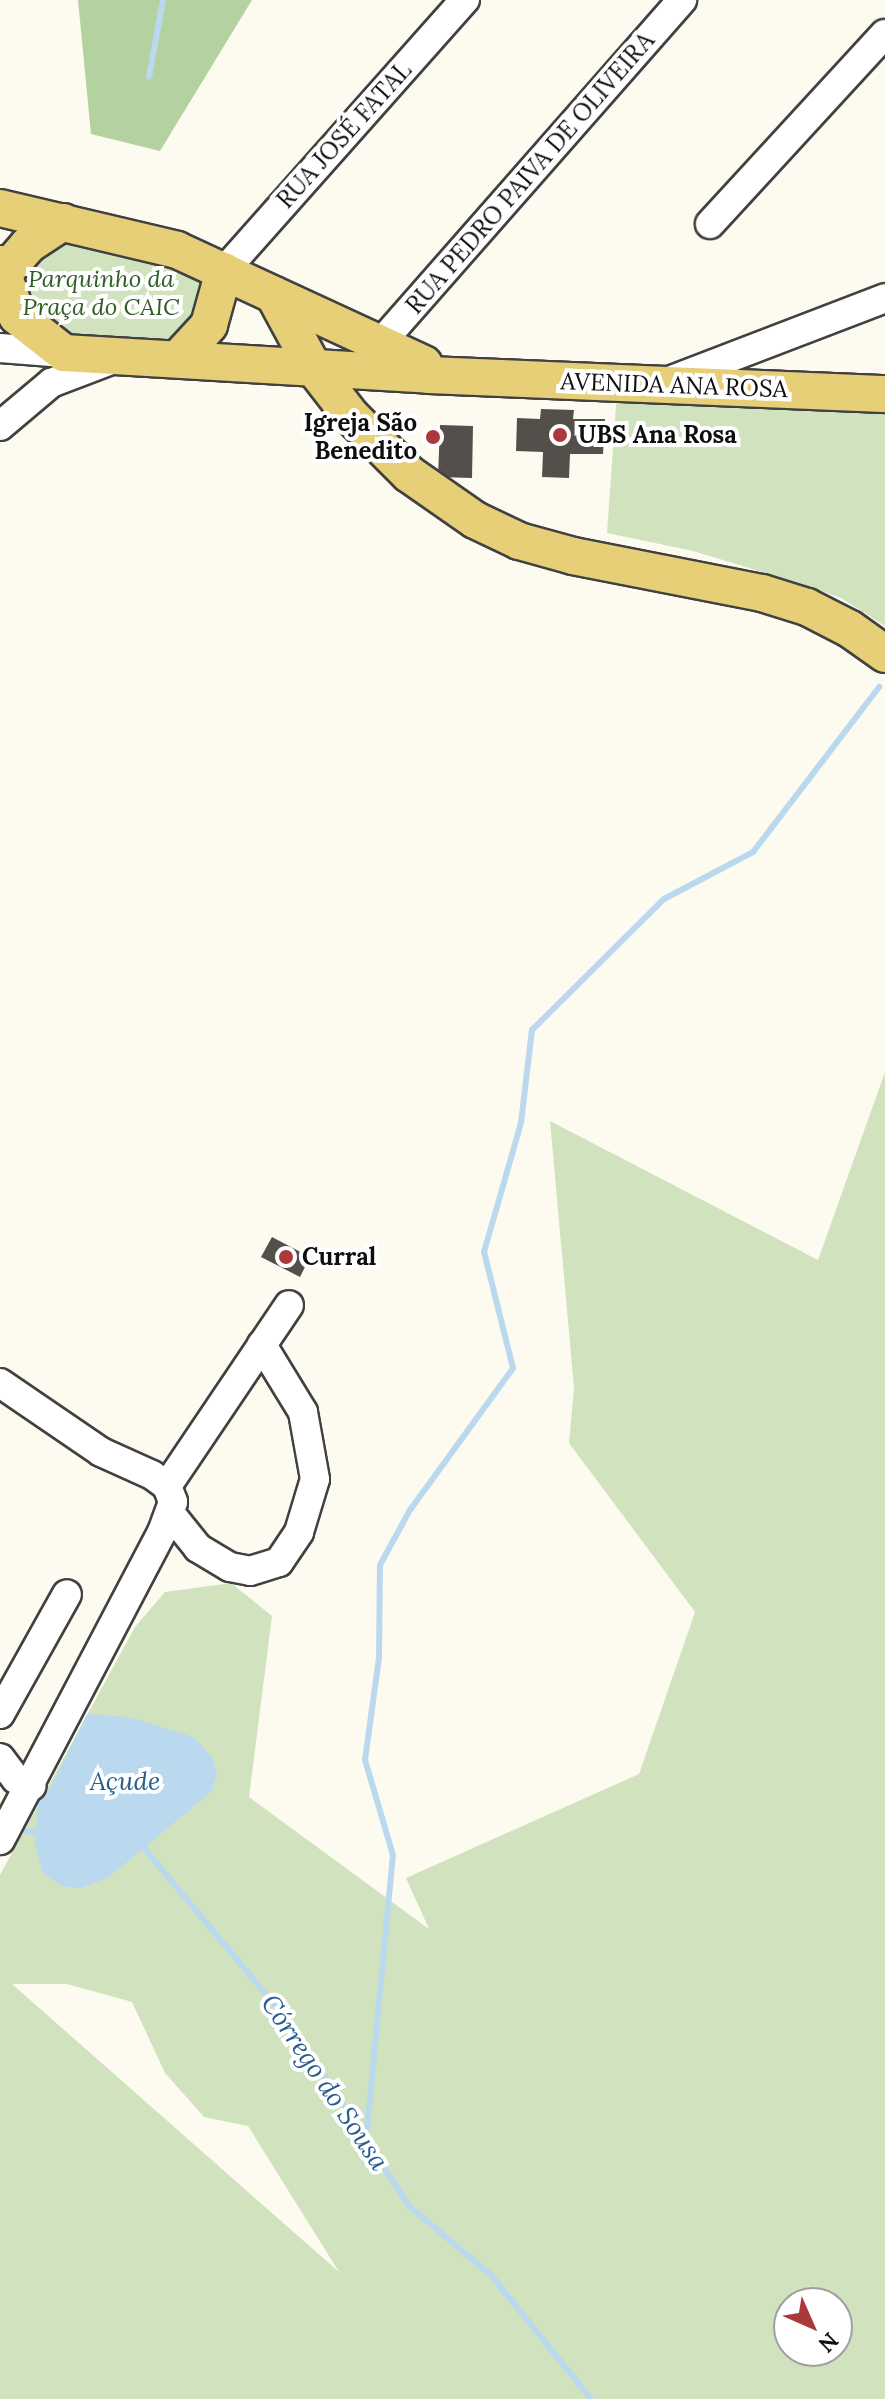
<!DOCTYPE html>
<meta charset="utf-8">
<style>
body{margin:0}
#map{position:relative;width:885px;height:2399px;overflow:hidden;background:#fdfbf0;font-family:Lora,serif}
div>[style]{position:absolute}
.green>*{inset:0;background:#d0e3be}
.forest>*{inset:0;background:#b4d29f}
.water>*{inset:0;background:#bbd9ee}
.stream>*{height:6px;margin:-3px;padding:0 3px;transform-origin:3px;border-radius:3px;background:#bbd9ee}
.building>*{inset:0;background:#554f4b}
.roads{filter:drop-shadow(2px 0 #414141) drop-shadow(-2px 0 #414141) drop-shadow(0 2px #414141) drop-shadow(0 -2px #414141)}
.minor>*{height:28px;margin:-14px;padding:0 14px;transform-origin:14px;border-radius:14px;background:#fff}
.major>*{height:36px;margin:-18px;padding:0 18px;transform-origin:18px;border-radius:18px;background:#e6cf77}
.dots>*{width:22px;height:22px;translate:-50% -50%;box-sizing:border-box;border:4px solid #fff;border-radius:50%}
span{translate:-50% -50%;white-space:nowrap;text-align:center;line-height:1.15;-webkit-text-stroke:8px #fff;paint-order:stroke}
.street-label{font-size:24px;color:#0e0e0e}
.park-label{font-size:24px;color:#305d26;font-style:italic}
.poi-label{font-size:24px;color:#0e0e0e;font-weight:700}
.right{translate:-100% -50%;text-align:right}
.left{translate:0 -50%;text-align:left}
.water-label{font-size:26px;color:#275e8f;font-style:italic}
.north{position:absolute;left:773px;top:2287px;width:80px;height:80px;box-sizing:border-box;background:#fff;border:2px solid #9f9f9f;border-radius:50%;rotate:135deg;font-size:22px;font-weight:700;line-height:32px;text-align:center;color:#0e0e0e}
.north::after{content:'';display:block;margin:auto;width:28px;height:36px;background:#ab383a;clip-path:polygon(50% 0,100% 100%,50% 72%,0 100%)}
</style>
<div id="map">
<div class="green">
<div style="clip-path:polygon(92px 240px,206px 278px,184px 344px,72px 342px,28px 315px,18px 274px,52px 241px)"></div>
<div style="clip-path:polygon(617px 392px,885px 404px,885px 626px,841px 598px,795px 582px,693px 551px,607px 533px)"></div>
<div style="clip-path:polygon(evenodd,885px 1072px,885px 2399px,0 2399px,0 1875px,135px 1627px,165px 1592px,231px 1583px,272px 1616px,249px 1797px,429px 1929px,406px 1878px,639px 1774px,695px 1612px,569px 1443px,574px 1388px,550px 1121px,818px 1260px,885px 1072px,12px 1984px,67px 1984px,132px 2002px,165px 2073px,204px 2117px,248px 2126px,339px 2272px,12px 1984px,885px 1072px,789px 2303px,837px 2303px,837px 2351px,789px 2351px,789px 2303px)"></div>
</div>
<div class="forest">
<div style="clip-path:polygon(78px 0,252px 0,160px 151px,91px 134px)"></div>
</div>
<div class="water">
<div style="clip-path:polygon(87px 1714px,129px 1717px,194px 1737px,212px 1757px,217px 1775px,211px 1792px,109px 1877px,81px 1888px,61px 1886px,43px 1873px,35px 1845px,38px 1801px,51px 1787px)"></div>
</div>
<div class="stream">
<div style="left:149px;top:77px;width:78px;rotate:-79.7deg"></div>
<div style="left:26px;top:1831px;width:16px;rotate:7deg"></div>
<div style="left:136px;top:1846px;width:8px;rotate:14deg"></div>
<div style="left:144px;top:1848px;width:225px;rotate:50.2deg"></div>
<div style="left:288px;top:2021px;width:221px;rotate:56.8deg"></div>
<div style="left:409px;top:2206px;width:107px;rotate:40.1deg"></div>
<div style="left:491px;top:2275px;width:159px;rotate:51.1deg"></div>
<div style="left:366px;top:2140px;width:286px;rotate:-84.6deg"></div>
<div style="left:393px;top:1855px;width:99px;rotate:-106.4deg"></div>
<div style="left:365px;top:1760px;width:103px;rotate:-82.2deg"></div>
<div style="left:379px;top:1658px;width:93px;rotate:-89.4deg"></div>
<div style="left:380px;top:1565px;width:63px;rotate:-61.4deg"></div>
<div style="left:410px;top:1510px;width:175px;rotate:-54deg"></div>
<div style="left:513px;top:1368px;width:120px;rotate:-104deg"></div>
<div style="left:484px;top:1252px;width:134px;rotate:-74deg"></div>
<div style="left:521px;top:1123px;width:94px;rotate:-83.3deg"></div>
<div style="left:532px;top:1030px;width:186px;rotate:-44.8deg"></div>
<div style="left:664px;top:899px;width:101px;rotate:-27.8deg"></div>
<div style="left:753px;top:852px;width:208px;rotate:-52.6deg"></div>
</div>
<div class="building">
<div style="clip-path:polygon(541px 409px,574px 410px,573px 419px,605px 419px,603px 454px,570px 454px,569px 478px,542px 477px,543px 452px,516px 451px,517px 418px,540px 419px)"></div>
<div style="clip-path:polygon(440px 425px,473px 426px,472px 478px,438px 477px)"></div>
<div style="clip-path:polygon(272px 1237px,310px 1257px,300px 1277px,261px 1257px)"></div>
</div>
<div class="roads">
<div class="minor">
<div style="left:710px;top:224px;width:258px;rotate:-47.4deg"></div>
<div style="left:224px;top:271px;width:363px;rotate:-48.4deg"></div>
<div style="left:378px;top:346px;width:461px;rotate:-48.7deg"></div>
<div style="left:0;top:348px;width:64px;rotate:4.5deg"></div>
<div style="left:669px;top:381px;width:231px;rotate:-21deg"></div>
<div style="left:0;top:426px;width:67px;rotate:-40.1deg"></div>
<div style="left:51px;top:383px;width:64px;rotate:-21deg"></div>
<div style="left:0;top:1383px;width:122px;rotate:34.3deg"></div>
<div style="left:101px;top:1452px;width:56px;rotate:24.3deg"></div>
<div style="left:152px;top:1475px;width:19px;rotate:36deg"></div>
<div style="left:167px;top:1486px;width:17px;rotate:69deg"></div>
<div style="left:173px;top:1502px;width:32px;rotate:110deg"></div>
<div style="left:162px;top:1532px;width:348px;rotate:117.7deg"></div>
<div style="left:167px;top:1486px;width:218px;rotate:-56deg"></div>
<div style="left:170px;top:1513px;width:45px;rotate:51.3deg"></div>
<div style="left:198px;top:1548px;width:37px;rotate:31deg"></div>
<div style="left:230px;top:1567px;width:20px;rotate:11deg"></div>
<div style="left:250px;top:1571px;width:30px;rotate:-17deg"></div>
<div style="left:279px;top:1562px;width:36px;rotate:-56deg"></div>
<div style="left:299px;top:1532px;width:55px;rotate:-73.2deg"></div>
<div style="left:315px;top:1479px;width:68px;rotate:-100.2deg"></div>
<div style="left:303px;top:1412px;width:79px;rotate:-121.5deg"></div>
<div style="left:0;top:1714px;width:137px;rotate:-60.8deg"></div>
<div style="left:0;top:1758px;width:26px;rotate:53deg"></div>
<div style="left:16px;top:1779px;width:17px;rotate:24deg"></div>
</div>
<div class="major">
<div style="left:0;top:208px;width:182px;rotate:13.3deg"></div>
<div style="left:177px;top:250px;width:272px;rotate:24.8deg"></div>
<div style="left:0;top:264px;width:55px;rotate:71.9deg"></div>
<div style="left:17px;top:316px;width:60px;rotate:38.2deg"></div>
<div style="left:64px;top:353px;width:366px;rotate:3.4deg"></div>
<div style="left:429px;top:375px;width:456px;rotate:2.4deg"></div>
<div style="left:3px;top:274px;width:38px;rotate:-49deg"></div>
<div style="left:28px;top:245px;width:42px;rotate:-33.3deg"></div>
<div style="left:274px;top:295px;width:82px;rotate:61.6deg"></div>
<div style="left:313px;top:367px;width:62px;rotate:52.2deg"></div>
<div style="left:351px;top:416px;width:82px;rotate:45deg"></div>
<div style="left:409px;top:474px;width:80px;rotate:34.9deg"></div>
<div style="left:475px;top:520px;width:49px;rotate:25.5deg"></div>
<div style="left:519px;top:541px;width:56px;rotate:15.5deg"></div>
<div style="left:573px;top:556px;width:193px;rotate:11.1deg"></div>
<div style="left:762px;top:593px;width:47px;rotate:17.3deg"></div>
<div style="left:807px;top:607px;width:48px;rotate:27.1deg"></div>
<div style="left:850px;top:629px;width:43px;rotate:35.5deg"></div>
<div style="left:178px;top:359px;width:46px;rotate:-47.6deg"></div>
<div style="left:209px;top:325px;width:56px;rotate:-74.5deg"></div>
</div>
</div>
<div class="dots">
<div style="left:560px;top:435px;background:#ab383a"></div>
<div style="left:433px;top:437px;background:#ab383a"></div>
<div style="left:286px;top:1257px;background:#ab383a"></div>
</div>
<div class="street-label">
<span style="left:344px;top:135px;rotate:-48deg">RUA JOSÉ FATAL</span>
<span style="left:530px;top:173px;rotate:-49deg">RUA PEDRO PAIVA DE OLIVEIRA</span>
<span style="left:674px;top:385px;rotate:2deg">AVENIDA ANA ROSA</span>
</div>
<div class="park-label">
<span style="left:101px;top:293px">Parquinho da<br>Praça do CAIC</span>
</div>
<div class="poi-label">
<span class="right" style="left:417px;top:437px">Igreja São<br>Benedito</span>
<span class="left" style="left:578px;top:435px">UBS Ana Rosa</span>
<span class="left" style="left:302px;top:1257px">Curral</span>
</div>
<div class="water-label">
<span style="left:125px;top:1781px">Açude</span>
<span style="left:325px;top:2082px;rotate:56deg">Córrego do Sousa</span>
</div>
<div class="north">N</div>
</div>
